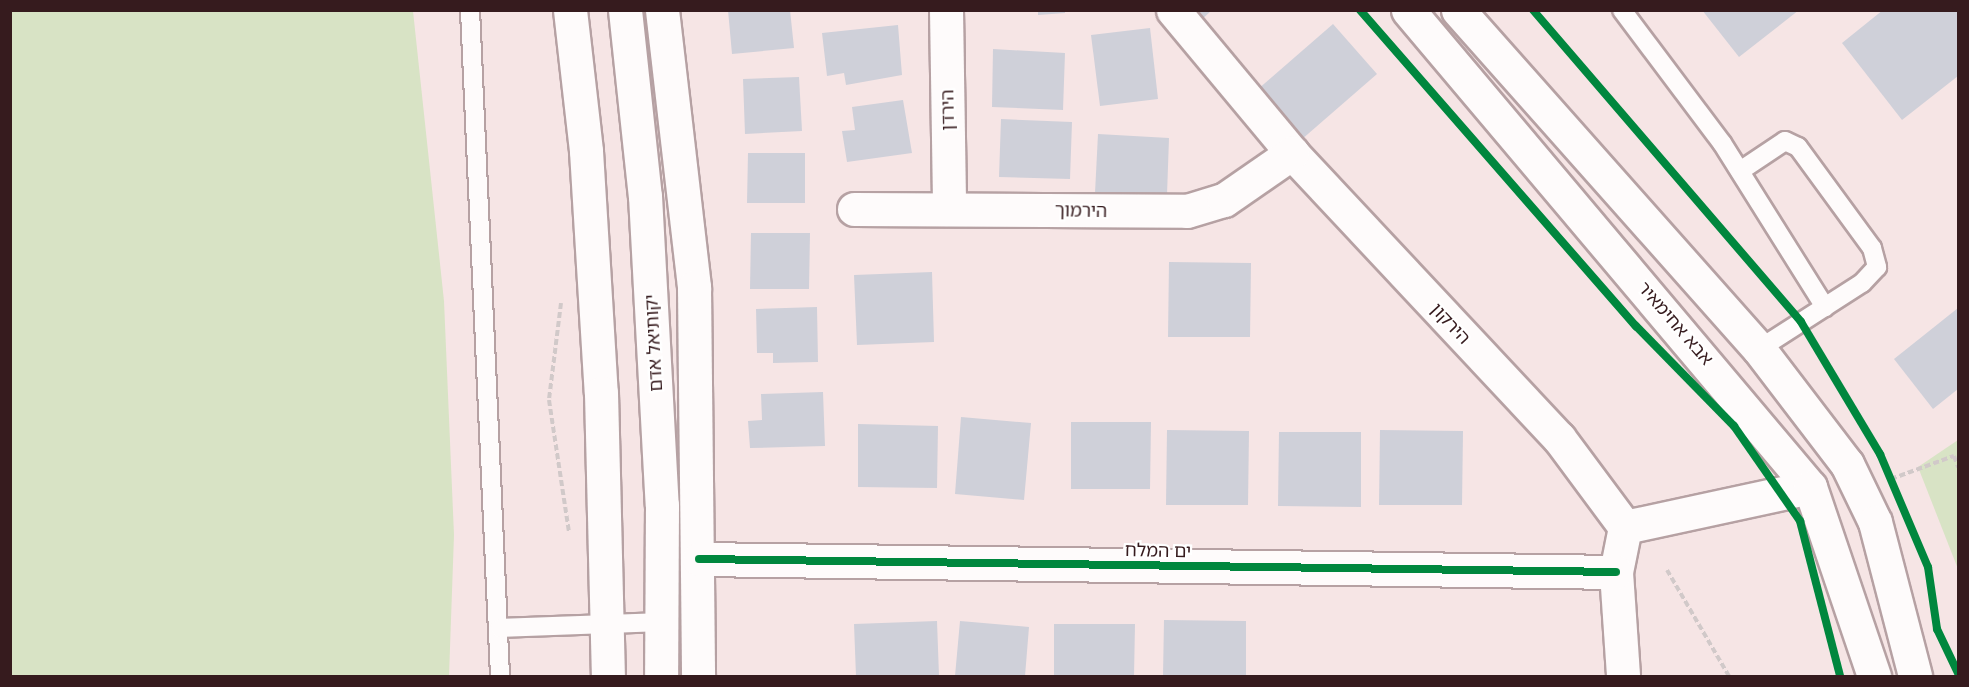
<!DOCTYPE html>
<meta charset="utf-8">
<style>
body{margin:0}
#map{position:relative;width:1969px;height:687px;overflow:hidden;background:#f6e5e5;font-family:Lato,"Noto Sans Hebrew",sans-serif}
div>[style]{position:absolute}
.green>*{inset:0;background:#d8e3c5}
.building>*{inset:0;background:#cfd0d9}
.path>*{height:4px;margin-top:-2px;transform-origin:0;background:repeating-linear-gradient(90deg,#d1c9c9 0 6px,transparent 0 9px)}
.roads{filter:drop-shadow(2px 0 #b6a1a3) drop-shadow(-2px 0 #b6a1a3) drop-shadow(0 2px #b6a1a3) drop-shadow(0 -2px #b6a1a3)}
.lane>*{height:18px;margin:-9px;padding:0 9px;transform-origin:9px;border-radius:9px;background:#fefbfb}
.street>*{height:33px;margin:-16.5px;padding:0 16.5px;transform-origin:16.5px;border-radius:16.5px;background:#fefbfb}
.secondary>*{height:33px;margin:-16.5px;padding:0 16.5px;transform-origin:16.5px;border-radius:16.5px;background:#fefbfb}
.cycleway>*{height:8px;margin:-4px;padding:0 4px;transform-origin:4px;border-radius:4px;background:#00873e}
span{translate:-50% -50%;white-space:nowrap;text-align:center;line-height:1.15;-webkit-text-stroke:4.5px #fff;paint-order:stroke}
.street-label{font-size:18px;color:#361b1e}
.frame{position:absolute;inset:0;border:12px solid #361b1e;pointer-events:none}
</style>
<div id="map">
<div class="green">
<div style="clip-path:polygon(10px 11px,413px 11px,444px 301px,454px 535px,449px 676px,11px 676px)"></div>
<div style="clip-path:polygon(1958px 440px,1958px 569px,1918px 467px)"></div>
</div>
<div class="building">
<div style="clip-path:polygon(728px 10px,790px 10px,794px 48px,732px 54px)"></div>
<div style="clip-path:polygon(1038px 10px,1065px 10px,1065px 13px,1038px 15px)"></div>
<div style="clip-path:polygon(1185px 10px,1212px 10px,1197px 24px)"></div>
<div style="clip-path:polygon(1702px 10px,1799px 10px,1739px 57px)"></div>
<div style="clip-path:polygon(1883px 10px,1958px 10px,1958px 76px,1902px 120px,1842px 43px)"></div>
<div style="clip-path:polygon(1333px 24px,1377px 74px,1301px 140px,1257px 90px)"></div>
<div style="clip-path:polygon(898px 25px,902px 75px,846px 85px,844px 73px,827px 76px,822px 33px)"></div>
<div style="clip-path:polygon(1150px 28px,1158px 99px,1100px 106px,1091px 35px)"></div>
<div style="clip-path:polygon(993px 49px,1065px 53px,1063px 110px,992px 107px)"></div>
<div style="clip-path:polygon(799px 77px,802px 131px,745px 134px,743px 79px)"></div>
<div style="clip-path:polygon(903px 100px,912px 153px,847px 162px,842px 131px,855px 130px,852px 107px)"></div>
<div style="clip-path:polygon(1001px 119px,1072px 122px,1070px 179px,999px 177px)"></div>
<div style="clip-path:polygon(1098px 134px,1169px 138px,1167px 195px,1095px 193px)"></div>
<div style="clip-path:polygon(748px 153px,805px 153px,805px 203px,747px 203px)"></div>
<div style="clip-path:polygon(751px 233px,810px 233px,809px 289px,750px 289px)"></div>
<div style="clip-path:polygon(1169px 262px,1251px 263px,1250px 337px,1168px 337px)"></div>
<div style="clip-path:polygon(932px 272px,934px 342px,857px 345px,854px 275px)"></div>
<div style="clip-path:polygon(817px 307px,818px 362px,773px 363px,773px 353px,757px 353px,756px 309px)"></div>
<div style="clip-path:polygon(1958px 308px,1958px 389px,1933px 409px,1894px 359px)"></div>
<div style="clip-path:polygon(823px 392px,825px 446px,750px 448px,748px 421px,762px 420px,761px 394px)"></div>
<div style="clip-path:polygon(961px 417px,1031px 423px,1024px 500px,955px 494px)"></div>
<div style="clip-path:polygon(1071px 422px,1151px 422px,1150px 489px,1071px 489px)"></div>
<div style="clip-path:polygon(858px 424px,938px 426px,937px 488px,858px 487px)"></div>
<div style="clip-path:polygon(1167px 430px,1249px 431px,1248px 505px,1166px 505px)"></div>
<div style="clip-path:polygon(1380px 430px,1463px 431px,1462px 505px,1379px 505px)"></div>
<div style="clip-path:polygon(1279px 432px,1361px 432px,1361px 507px,1278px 506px)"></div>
<div style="clip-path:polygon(1164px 620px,1246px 621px,1246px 676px,1163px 676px)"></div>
<div style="clip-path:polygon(937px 621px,939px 676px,856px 676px,854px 624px)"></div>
<div style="clip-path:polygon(960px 621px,1029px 627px,1025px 676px,955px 676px)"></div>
<div style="clip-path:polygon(1054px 624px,1135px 624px,1134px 676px,1054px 676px)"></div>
</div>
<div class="path">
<div style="left:561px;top:303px;width:98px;rotate:97.1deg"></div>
<div style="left:549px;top:400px;width:134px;rotate:81.4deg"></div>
<div style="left:1891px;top:479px;width:67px;rotate:-20.1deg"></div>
<div style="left:1954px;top:456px;width:12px;rotate:70deg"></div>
<div style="left:1667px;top:570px;width:123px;rotate:59.7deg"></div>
</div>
<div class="roads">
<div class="lane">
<div style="left:470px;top:10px;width:667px;rotate:87.42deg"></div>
<div style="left:1622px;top:10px;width:166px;rotate:53.1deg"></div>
<div style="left:1722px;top:143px;width:194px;rotate:57.9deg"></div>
<div style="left:1740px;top:171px;width:54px;rotate:-33.7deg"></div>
<div style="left:1785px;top:141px;width:14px;rotate:25deg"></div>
<div style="left:1798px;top:147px;width:125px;rotate:53.8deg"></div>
<div style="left:1872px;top:248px;width:20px;rotate:75deg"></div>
<div style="left:1877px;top:267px;width:22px;rotate:133deg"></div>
<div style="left:1862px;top:283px;width:122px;rotate:147.3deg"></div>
<div style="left:500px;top:628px;width:161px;rotate:-2.1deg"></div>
</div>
<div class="street">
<div style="left:662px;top:10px;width:279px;rotate:83.4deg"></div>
<div style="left:694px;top:287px;width:389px;rotate:89.4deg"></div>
<div style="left:946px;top:10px;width:199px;rotate:89.1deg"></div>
<div style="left:1173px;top:10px;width:186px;rotate:50.2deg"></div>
<div style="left:1292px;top:153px;width:391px;rotate:46.9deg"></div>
<div style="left:1559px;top:438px;width:111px;rotate:53.4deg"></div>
<div style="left:1625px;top:527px;width:46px;rotate:101.3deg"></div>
<div style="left:1616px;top:572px;width:104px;rotate:86.1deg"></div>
<div style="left:854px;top:209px;width:333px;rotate:0.3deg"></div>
<div style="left:1187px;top:211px;width:39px;rotate:-17deg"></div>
<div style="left:1224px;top:200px;width:83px;rotate:-34.7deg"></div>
<div style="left:1625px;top:527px;width:189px;rotate:-12.2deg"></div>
<div style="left:699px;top:559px;width:917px;rotate:0.81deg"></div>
</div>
<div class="secondary">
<div style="left:570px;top:10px;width:142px;rotate:83.5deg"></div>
<div style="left:586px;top:151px;width:242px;rotate:86.5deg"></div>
<div style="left:601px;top:393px;width:283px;rotate:88.6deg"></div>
<div style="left:625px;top:10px;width:187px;rotate:83.9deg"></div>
<div style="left:645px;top:196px;width:309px;rotate:86.9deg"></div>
<div style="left:662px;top:505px;width:171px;rotate:90.3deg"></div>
<div style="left:1408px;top:10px;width:624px;rotate:49.88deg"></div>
<div style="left:1810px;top:487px;width:200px;rotate:71.3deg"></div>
<div style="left:1458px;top:10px;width:453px;rotate:48.4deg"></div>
<div style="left:1759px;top:349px;width:145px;rotate:52.6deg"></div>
<div style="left:1847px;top:464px;width:64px;rotate:64.2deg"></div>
<div style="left:1875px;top:522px;width:159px;rotate:75.4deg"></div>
</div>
</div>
<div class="cycleway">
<div style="left:1360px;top:10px;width:420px;rotate:48.9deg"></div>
<div style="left:1636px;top:326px;width:140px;rotate:45.6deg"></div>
<div style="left:1734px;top:426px;width:116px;rotate:55.2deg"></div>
<div style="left:1800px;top:521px;width:160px;rotate:75.5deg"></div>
<div style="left:1533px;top:10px;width:411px;rotate:49.3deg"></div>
<div style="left:1801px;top:322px;width:154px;rotate:59.1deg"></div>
<div style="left:1880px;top:454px;width:123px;rotate:67deg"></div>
<div style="left:1928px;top:567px;width:63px;rotate:81.7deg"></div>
<div style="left:1937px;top:629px;width:49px;rotate:64.5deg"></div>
<div style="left:699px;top:559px;width:917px;rotate:0.81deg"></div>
</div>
<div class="street-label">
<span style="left:947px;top:110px;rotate:-91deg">הירדן</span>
<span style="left:1081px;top:210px;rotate:1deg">הירמוך</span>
<span style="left:1451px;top:323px;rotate:47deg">הירקון</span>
<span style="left:1676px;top:323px;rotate:49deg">אבא אחימאיר</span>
<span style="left:653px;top:343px;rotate:-93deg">יקותיאל אדם</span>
<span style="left:1158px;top:550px;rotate:1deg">ים המלח</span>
</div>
<div class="frame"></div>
</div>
